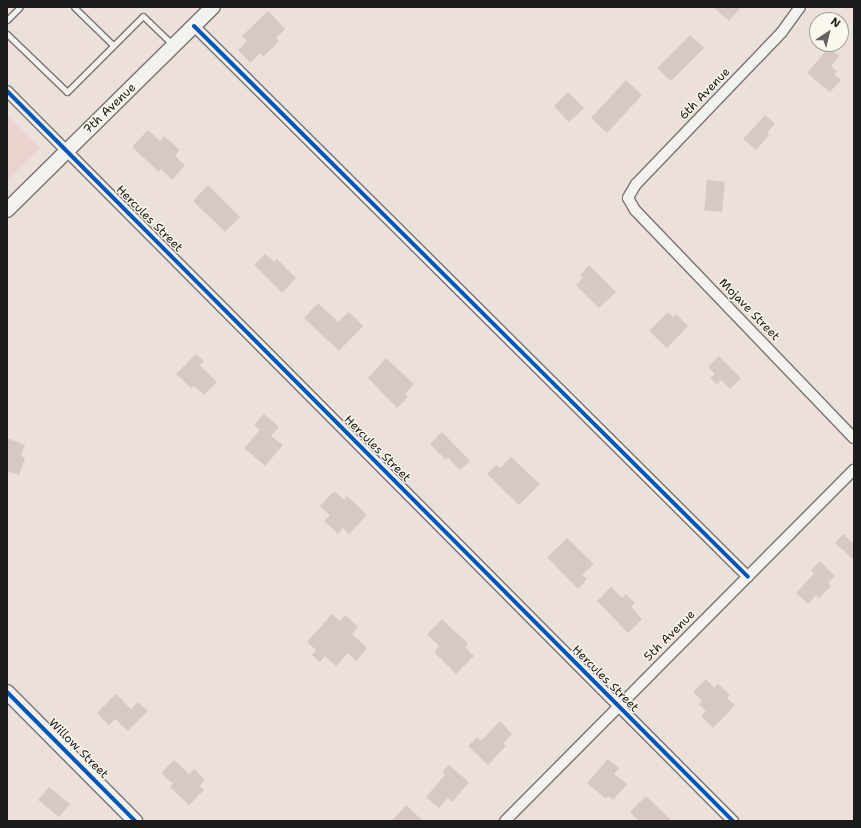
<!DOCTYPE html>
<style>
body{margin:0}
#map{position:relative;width:861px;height:828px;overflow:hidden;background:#ece0db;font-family:"Shantell Sans",sans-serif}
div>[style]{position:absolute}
.built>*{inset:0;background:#ebd4cf}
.building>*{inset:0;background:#d8c8c5}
.roads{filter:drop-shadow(1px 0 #7a7472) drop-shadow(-1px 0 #7a7472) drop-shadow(0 1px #7a7472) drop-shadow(0 -1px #7a7472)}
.lane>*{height:5px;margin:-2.5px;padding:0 2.5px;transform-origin:2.5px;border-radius:2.5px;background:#f4f2ee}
.street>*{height:10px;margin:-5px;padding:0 5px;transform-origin:5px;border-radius:5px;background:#f4f2ee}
.secondary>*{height:14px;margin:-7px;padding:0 7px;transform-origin:7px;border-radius:7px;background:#f4f2ee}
.cycleway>*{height:4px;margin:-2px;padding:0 2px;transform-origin:2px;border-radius:2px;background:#0057b8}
span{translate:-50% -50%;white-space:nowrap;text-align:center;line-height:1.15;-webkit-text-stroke:3px #fbf7ec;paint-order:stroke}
.street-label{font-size:12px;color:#1c1c1c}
.frame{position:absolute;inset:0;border:8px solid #1c1c1c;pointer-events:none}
.north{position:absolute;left:809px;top:12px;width:40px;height:40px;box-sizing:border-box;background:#fbf7ec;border:1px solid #a29f99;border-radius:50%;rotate:35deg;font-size:11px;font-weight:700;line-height:16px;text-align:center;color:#1c1c1c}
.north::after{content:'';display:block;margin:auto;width:14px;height:18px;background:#65615f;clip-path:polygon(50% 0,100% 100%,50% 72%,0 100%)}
</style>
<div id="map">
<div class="built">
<div style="clip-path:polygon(7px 115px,40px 148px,7px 182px)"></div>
</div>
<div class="building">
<div style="clip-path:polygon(713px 7px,741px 7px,729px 21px)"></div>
<div style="clip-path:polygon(268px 11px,285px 29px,276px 38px,279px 41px,263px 57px,260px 53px,250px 63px,238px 50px,247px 41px,242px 36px)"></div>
<div style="clip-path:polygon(690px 35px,704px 48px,671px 81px,657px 68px)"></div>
<div style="clip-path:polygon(829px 47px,839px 56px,831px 66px,837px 71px,834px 74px,841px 80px,830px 92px,807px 73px)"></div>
<div style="clip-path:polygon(626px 80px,642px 95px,607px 133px,591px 118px)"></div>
<div style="clip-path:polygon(568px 92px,584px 108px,569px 122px,554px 106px)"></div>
<div style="clip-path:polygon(765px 115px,775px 124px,767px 133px,769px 135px,756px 150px,743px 139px)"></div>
<div style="clip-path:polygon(148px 130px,160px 141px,164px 136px,180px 150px,175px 156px,185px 165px,172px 180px,161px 169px,159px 172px,132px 147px)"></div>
<div style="clip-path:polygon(707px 180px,725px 182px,722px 212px,704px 210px)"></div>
<div style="clip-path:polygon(208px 185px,240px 217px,225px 232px,193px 201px)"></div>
<div style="clip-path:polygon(265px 254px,274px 262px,277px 259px,296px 278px,282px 293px,254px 265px)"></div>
<div style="clip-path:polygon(589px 265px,616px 292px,599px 308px,576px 285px,583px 278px,580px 275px)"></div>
<div style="clip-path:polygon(318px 303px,338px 322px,349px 312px,363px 326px,339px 351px,304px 318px)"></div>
<div style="clip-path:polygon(668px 312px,673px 317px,676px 314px,688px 326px,667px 348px,649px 331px)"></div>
<div style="clip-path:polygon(196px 354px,204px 361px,200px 365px,217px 382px,204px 395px,194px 386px,191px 388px,176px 374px)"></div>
<div style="clip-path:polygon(719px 356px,741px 378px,730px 389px,721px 380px,717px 385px,710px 378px,715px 374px,708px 367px)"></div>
<div style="clip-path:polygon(386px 358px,414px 384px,405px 394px,408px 397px,397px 408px,368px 378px)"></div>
<div style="clip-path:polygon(264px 414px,279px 427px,271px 436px,283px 445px,265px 466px,244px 448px,260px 430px,254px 425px)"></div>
<div style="clip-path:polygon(442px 432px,470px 461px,460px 470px,448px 458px,446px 460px,430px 444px)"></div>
<div style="clip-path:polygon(7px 438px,25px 445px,21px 456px,25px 458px,19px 475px,7px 471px)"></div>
<div style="clip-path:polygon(511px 457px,540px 484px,519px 505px,487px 474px,496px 465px,500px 468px)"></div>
<div style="clip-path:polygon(334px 491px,344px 500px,347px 496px,367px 515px,349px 534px,343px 528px,338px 534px,324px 521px,330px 515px,320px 506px)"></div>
<div style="clip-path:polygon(843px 534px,854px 544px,854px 560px,835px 543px)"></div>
<div style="clip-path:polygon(567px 538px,594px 564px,582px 575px,587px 579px,578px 589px,547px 557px)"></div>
<div style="clip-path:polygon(820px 561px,835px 576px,828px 583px,831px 586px,819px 598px,816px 595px,808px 604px,796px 593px,814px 574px,811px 570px)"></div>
<div style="clip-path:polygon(611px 587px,622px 598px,626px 594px,635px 603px,631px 607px,642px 619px,628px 633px,597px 601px)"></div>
<div style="clip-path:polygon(332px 614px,340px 621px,345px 615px,358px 627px,352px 634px,367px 648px,356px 661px,348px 653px,336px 666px,325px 656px,320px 662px,312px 655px,316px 650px,307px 642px)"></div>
<div style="clip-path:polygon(442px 619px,468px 644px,465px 647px,474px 656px,456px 674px,434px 652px,439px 646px,427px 634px)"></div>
<div style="clip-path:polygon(706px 679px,714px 688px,718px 684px,730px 695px,727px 698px,735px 705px,713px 728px,701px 716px,706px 711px,699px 704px,702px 701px,693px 692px)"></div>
<div style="clip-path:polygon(116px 694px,131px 709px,138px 702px,148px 711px,128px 731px,115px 719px,109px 725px,97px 713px)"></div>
<div style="clip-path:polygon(500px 721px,512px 734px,503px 744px,506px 746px,488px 765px,468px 746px,477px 737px,481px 741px)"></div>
<div style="clip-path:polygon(608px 759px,619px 768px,614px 774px,627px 784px,613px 800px,608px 796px,606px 799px,587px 783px)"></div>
<div style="clip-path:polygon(174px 760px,189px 774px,194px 769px,205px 780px,200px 786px,204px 790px,189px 805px,170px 787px,173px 784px,161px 773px)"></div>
<div style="clip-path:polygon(449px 765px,469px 782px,452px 802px,448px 798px,439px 808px,426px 797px,445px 775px,442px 772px)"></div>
<div style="clip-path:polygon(49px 787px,70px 804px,59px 817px,38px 800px)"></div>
<div style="clip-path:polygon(646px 796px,672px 821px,639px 821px,630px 812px)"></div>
<div style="clip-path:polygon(406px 805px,423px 821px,392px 821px)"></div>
</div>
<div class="roads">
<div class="lane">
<div style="left:74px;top:7px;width:54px;rotate:44.3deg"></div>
<div style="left:7px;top:20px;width:18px;rotate:-45deg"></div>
<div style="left:7px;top:34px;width:83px;rotate:44deg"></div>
<div style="left:67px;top:92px;width:107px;rotate:-45deg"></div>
<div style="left:143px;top:16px;width:42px;rotate:44deg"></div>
</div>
<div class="street">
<div style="left:800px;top:7px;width:31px;rotate:126deg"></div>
<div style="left:782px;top:32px;width:211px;rotate:133.8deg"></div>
<div style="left:636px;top:184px;width:16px;rotate:120deg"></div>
<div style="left:628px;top:198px;width:14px;rotate:60deg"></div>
<div style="left:635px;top:210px;width:316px;rotate:46.2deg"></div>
<div style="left:194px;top:26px;width:781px;rotate:44.84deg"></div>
<div style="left:7px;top:91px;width:1030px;rotate:45.16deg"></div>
<div style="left:505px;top:821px;width:495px;rotate:-45.2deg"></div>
</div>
<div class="secondary">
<div style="left:7px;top:210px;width:289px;rotate:-44.6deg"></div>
<div style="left:7px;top:692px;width:182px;rotate:45.2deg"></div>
</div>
</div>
<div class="cycleway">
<div style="left:194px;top:26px;width:781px;rotate:44.84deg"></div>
<div style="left:7px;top:91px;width:1030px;rotate:45.16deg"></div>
<div style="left:7px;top:692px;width:182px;rotate:45.2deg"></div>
</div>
<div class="street-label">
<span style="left:705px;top:94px;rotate:-46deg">6th Avenue</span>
<span style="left:110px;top:109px;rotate:-44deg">7th Avenue</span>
<span style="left:149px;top:219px;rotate:45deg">Hercules Street</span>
<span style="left:749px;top:310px;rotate:46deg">Mojave Street</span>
<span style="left:377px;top:449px;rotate:45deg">Hercules Street</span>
<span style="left:670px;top:636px;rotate:-45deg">5th Avenue</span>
<span style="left:605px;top:679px;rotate:45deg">Hercules Street</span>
<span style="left:78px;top:749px;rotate:45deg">Willow Street</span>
</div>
<div class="frame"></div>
<div class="north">N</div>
</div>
